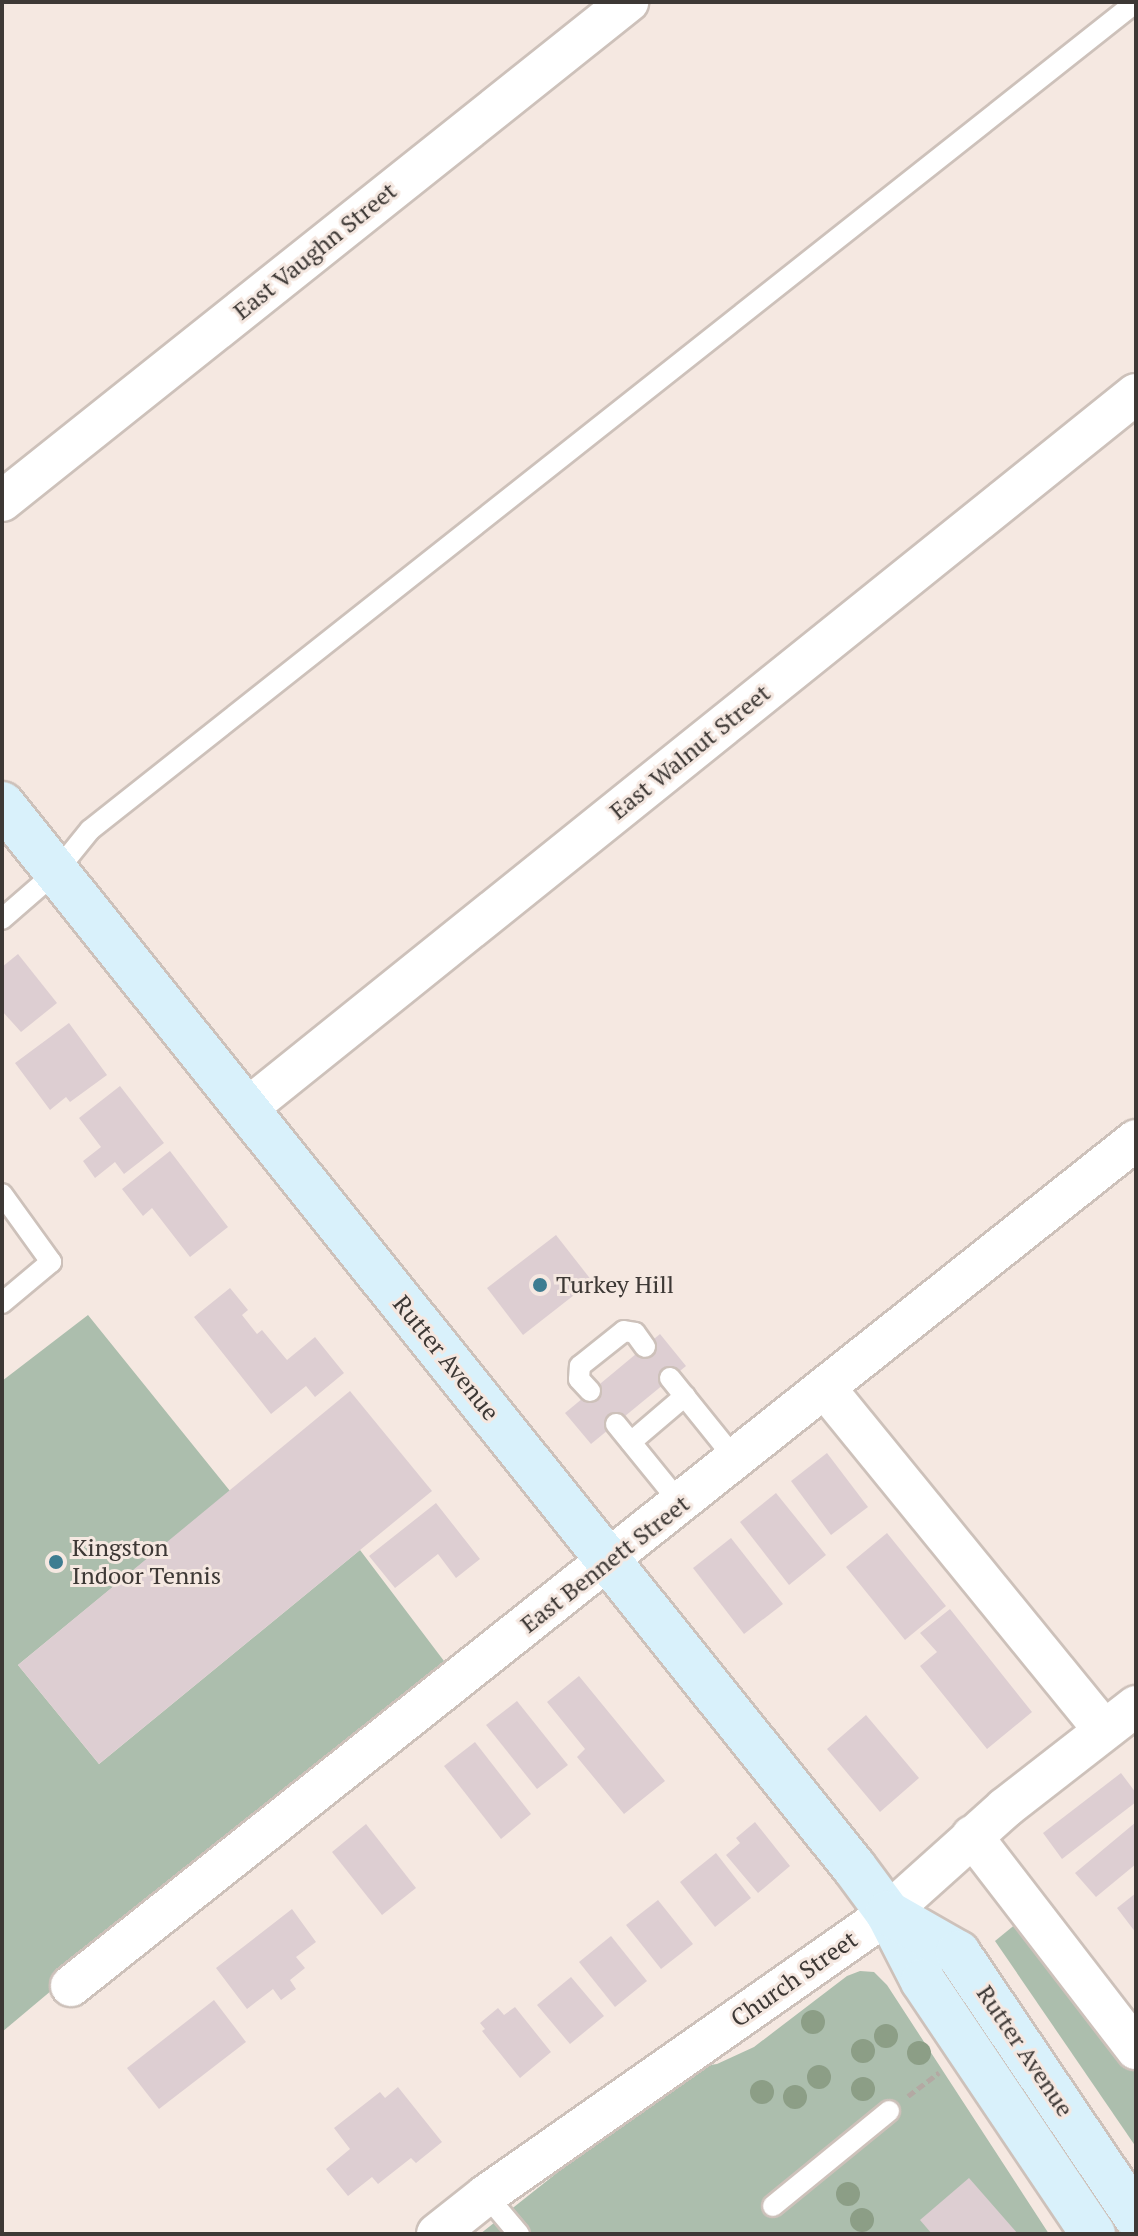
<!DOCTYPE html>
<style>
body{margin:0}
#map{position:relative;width:1138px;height:2236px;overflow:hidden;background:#f5e8e1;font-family:"PT Serif",serif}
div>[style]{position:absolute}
.green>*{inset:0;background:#acbead}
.building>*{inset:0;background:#ddced2}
.path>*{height:5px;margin-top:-2.5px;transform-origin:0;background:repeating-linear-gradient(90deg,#b3a9a3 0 8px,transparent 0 12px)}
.roads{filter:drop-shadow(2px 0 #cdc1ba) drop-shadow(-2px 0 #cdc1ba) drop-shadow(0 2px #cdc1ba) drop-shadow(0 -2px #cdc1ba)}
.lane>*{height:20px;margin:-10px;padding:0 10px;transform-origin:10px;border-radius:10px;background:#fff}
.street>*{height:40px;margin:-20px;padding:0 20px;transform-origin:20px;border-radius:20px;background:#fff}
.secondary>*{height:44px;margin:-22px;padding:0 22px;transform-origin:22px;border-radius:22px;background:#d9f1fb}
.trees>*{width:24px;height:24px;margin:-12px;border-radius:50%;background:#8c9e86}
.dots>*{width:22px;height:22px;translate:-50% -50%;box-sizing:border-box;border:4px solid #f5e8e1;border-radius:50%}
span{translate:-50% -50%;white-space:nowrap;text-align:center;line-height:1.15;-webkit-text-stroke:6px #f5e8e1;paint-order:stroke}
.street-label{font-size:24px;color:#3d3835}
.poi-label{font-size:24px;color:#3d3835}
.left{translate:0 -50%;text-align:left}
.frame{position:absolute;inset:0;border:4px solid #3d3835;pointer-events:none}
</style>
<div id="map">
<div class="green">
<div style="clip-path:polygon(88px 1315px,230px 1491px,18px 1665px,99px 1764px,360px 1550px,444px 1661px,2px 2032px,2px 1381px)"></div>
<div style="clip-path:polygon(1017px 1923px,1136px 2072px,1136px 2147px,995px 1941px)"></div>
<div style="clip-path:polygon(860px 1971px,874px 1972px,887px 1985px,1049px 2234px,480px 2234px,689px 2068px,717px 2064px,754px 2047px,847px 1976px)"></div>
</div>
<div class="building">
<div style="clip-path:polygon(18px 954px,57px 1003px,21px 1032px,2px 1011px,2px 967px)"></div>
<div style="clip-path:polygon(69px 1023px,107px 1075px,70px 1102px,66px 1097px,50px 1110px,15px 1063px)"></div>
<div style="clip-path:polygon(120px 1086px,164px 1143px,124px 1174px,115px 1162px,95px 1178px,83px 1161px,101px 1147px,79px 1118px)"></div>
<div style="clip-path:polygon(170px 1151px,228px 1227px,190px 1257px,152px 1208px,143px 1216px,122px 1189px)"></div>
<div style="clip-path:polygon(556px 1235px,592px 1281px,523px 1335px,487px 1288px)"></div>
<div style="clip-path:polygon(230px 1288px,248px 1310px,242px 1315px,257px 1334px,262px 1330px,287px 1360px,315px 1337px,344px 1373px,315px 1397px,306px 1386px,271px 1414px,194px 1317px)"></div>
<div style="clip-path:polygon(660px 1334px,686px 1366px,591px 1444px,565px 1413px)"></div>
<div style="clip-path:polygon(350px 1391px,432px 1491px,99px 1764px,18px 1665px)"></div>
<div style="clip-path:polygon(827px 1453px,868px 1507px,831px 1535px,791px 1481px)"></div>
<div style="clip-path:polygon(776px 1493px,826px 1555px,789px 1585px,740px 1522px)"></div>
<div style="clip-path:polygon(436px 1503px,480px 1559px,456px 1578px,438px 1554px,395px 1588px,369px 1556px)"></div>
<div style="clip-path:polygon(887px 1533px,946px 1606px,905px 1640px,846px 1567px)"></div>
<div style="clip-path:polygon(731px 1538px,783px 1604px,744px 1634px,693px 1568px)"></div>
<div style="clip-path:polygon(950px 1609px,1032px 1712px,987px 1749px,920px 1666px,937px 1652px,920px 1633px)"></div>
<div style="clip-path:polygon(579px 1676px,665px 1781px,624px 1814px,577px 1757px,585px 1749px,547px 1702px)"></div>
<div style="clip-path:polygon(517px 1701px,568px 1765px,537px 1789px,486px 1725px)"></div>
<div style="clip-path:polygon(866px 1715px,919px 1778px,880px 1812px,827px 1749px)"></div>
<div style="clip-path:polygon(475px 1742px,531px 1814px,501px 1839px,444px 1766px)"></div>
<div style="clip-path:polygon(1121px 1773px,1136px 1793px,1136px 1802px,1062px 1859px,1043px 1833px)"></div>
<div style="clip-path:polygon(755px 1822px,790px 1866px,758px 1893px,726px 1855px,740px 1843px,736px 1838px)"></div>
<div style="clip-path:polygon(1136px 1822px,1136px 1864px,1096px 1897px,1075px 1873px)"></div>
<div style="clip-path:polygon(366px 1824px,416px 1888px,382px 1915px,332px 1852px)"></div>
<div style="clip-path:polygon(716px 1853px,751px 1898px,715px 1927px,680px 1882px)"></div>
<div style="clip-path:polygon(1136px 1893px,1136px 1933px,1117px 1908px)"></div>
<div style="clip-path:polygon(658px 1900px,693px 1944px,661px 1969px,626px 1925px)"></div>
<div style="clip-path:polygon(292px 1909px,316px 1942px,296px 1957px,305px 1968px,290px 1980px,296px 1989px,281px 2000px,273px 1989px,247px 2009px,216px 1968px)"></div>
<div style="clip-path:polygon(611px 1936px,647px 1981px,615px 2007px,579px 1962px)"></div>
<div style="clip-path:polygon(571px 1977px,604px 2016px,570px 2044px,537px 2005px)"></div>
<div style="clip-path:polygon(214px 2000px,246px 2042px,159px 2109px,127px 2068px)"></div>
<div style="clip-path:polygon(515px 2007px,551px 2052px,520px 2078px,482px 2031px,485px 2029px,480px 2023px,498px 2008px,504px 2015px)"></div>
<div style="clip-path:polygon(398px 2087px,442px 2142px,416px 2163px,411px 2158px,378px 2184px,372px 2177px,348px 2196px,326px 2169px,350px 2149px,334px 2128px,380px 2092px,385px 2098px)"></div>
<div style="clip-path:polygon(969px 2178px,1018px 2234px,932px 2234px,920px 2220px)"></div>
</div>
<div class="path">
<div style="left:908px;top:2096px;width:39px;rotate:-37deg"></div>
</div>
<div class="roads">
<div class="lane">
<div style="left:2px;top:919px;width:72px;rotate:-41deg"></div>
<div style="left:56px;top:872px;width:54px;rotate:-51deg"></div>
<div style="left:90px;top:830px;width:1334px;rotate:-38.36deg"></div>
<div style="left:2px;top:1194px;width:84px;rotate:54.2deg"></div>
<div style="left:51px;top:1262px;width:64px;rotate:140.1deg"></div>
<div style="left:670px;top:1378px;width:105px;rotate:51.2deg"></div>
<div style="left:590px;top:1391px;width:16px;rotate:-133deg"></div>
<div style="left:579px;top:1379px;width:13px;rotate:-86deg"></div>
<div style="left:580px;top:1366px;width:56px;rotate:-38.5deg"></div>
<div style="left:624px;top:1331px;width:11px;rotate:10deg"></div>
<div style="left:635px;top:1333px;width:17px;rotate:54deg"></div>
<div style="left:616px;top:1424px;width:103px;rotate:50.9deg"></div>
<div style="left:631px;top:1442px;width:71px;rotate:-40.4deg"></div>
<div style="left:486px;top:2195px;width:51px;rotate:49.8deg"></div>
<div style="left:773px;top:2206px;width:150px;rotate:-39.3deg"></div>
</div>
<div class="street">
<div style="left:2px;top:501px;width:801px;rotate:-38.56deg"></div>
<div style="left:245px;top:1110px;width:1143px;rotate:-38.79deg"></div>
<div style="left:825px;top:1388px;width:441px;rotate:50.8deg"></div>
<div style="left:972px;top:1836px;width:269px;rotate:52.4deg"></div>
<div style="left:71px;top:1986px;width:1360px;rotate:-38.46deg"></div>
<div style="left:437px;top:2234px;width:63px;rotate:-38.5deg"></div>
<div style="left:486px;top:2195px;width:491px;rotate:-35deg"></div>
<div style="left:888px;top:1913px;width:157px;rotate:-41.9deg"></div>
<div style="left:1005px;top:1808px;width:166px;rotate:-37.9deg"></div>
</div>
<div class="secondary">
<div style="left:2px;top:804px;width:1362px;rotate:51.29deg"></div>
<div style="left:854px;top:1867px;width:57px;rotate:53.5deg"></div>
<div style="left:888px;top:1913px;width:76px;rotate:62.8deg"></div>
<div style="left:923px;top:1981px;width:305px;rotate:56.1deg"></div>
<div style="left:888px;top:1913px;width:81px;rotate:29.7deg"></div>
<div style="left:958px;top:1953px;width:318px;rotate:56deg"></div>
</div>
</div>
<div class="trees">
<div style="left:813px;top:2022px"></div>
<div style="left:886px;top:2036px"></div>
<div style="left:863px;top:2051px"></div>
<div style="left:919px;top:2053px"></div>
<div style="left:819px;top:2077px"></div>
<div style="left:863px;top:2089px"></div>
<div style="left:762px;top:2092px"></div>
<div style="left:795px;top:2097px"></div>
<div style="left:848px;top:2194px"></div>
<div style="left:862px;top:2220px"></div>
</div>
<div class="dots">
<div style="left:540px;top:1285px;background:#3e7d91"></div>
<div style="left:56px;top:1562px;background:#3e7d91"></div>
</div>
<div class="street-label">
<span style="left:315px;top:251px;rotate:-39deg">East Vaughn Street</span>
<span style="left:690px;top:752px;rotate:-39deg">East Walnut Street</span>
<span style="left:446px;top:1358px;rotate:51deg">Rutter Avenue</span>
<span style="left:605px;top:1564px;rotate:-38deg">East Bennett Street</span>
<span style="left:794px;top:1979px;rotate:-35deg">Church Street</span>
<span style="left:1025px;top:2051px;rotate:56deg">Rutter Avenue</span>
</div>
<div class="poi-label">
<span class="left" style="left:556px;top:1285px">Turkey Hill</span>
<span class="left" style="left:72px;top:1562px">Kingston<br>Indoor Tennis</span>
</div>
<div class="frame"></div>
</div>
